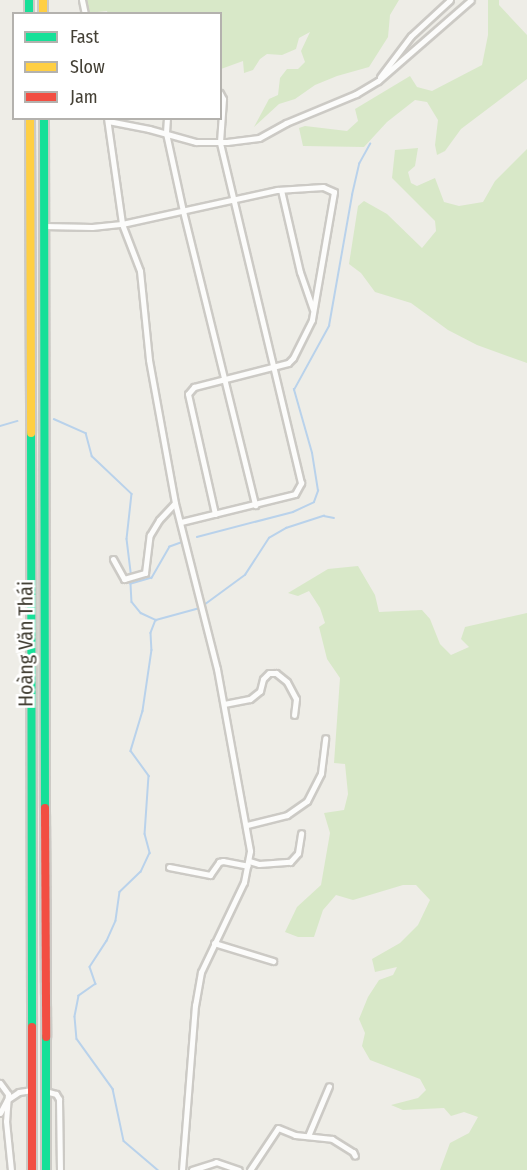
<!DOCTYPE html>
<meta charset="utf-8">
<style>
body{margin:0}
#map{position:relative;width:527px;height:1170px;overflow:hidden;background:#eeede7;font-family:"Fira Sans Condensed",sans-serif}
div>[style]{position:absolute}
.green>*{inset:0;background:#d8e8c8}
.stream>*{height:1.5px;margin:-0.75px;padding:0 0.75px;transform-origin:0.75px;border-radius:0.75px;background:#b9d2eb}
.roads{filter:drop-shadow(2px 0 #cccac5) drop-shadow(-2px 0 #cccac5) drop-shadow(0 2px #cccac5) drop-shadow(0 -2px #cccac5)}
.street>*{height:5px;margin:-2.5px;padding:0 2.5px;transform-origin:2.5px;border-radius:2.5px;background:#fcfcfb}
.fast>*{height:8px;margin:-4px;padding:0 4px;transform-origin:4px;border-radius:4px;background:#16e098}
.slow>*{height:8px;margin:-4px;padding:0 4px;transform-origin:4px;border-radius:4px;background:#ffcf43}
.jam>*{height:8px;margin:-4px;padding:0 4px;transform-origin:4px;border-radius:4px;background:#f24e42}
span{translate:-50% -50%;white-space:nowrap;text-align:center;line-height:1.15;-webkit-text-stroke:5px #fff;paint-order:stroke}
.street-label{font-size:20px;color:#433f34}
.legend{position:absolute;left:12px;top:12px;width:210px;height:108px;box-sizing:border-box;background:#fff;border:2px solid #b4b2ae;margin:0;padding:8px 10px;list-style:none;font-size:18px;color:#433f34}
.legend li{display:flex;align-items:center;gap:12px;height:30px}
.legend b{width:30px;border:2px solid #b4b2ae}
</style>
<div id="map">
<div class="green">
<div style="clip-path:polygon(86px 0,399px 0,390px 15px,388px 37px,369px 67px,337px 76px,315px 85px,295px 99px,279px 104px,254px 127px,269px 99px,278px 95px,280px 78px,287px 69px,298px 69px,305px 62px,301px 51px,310px 32px,299px 38px,296px 49px,282px 55px,267px 54px,260px 59px,253px 70px,244px 73px,243px 61px,221px 69px,220px 14px,108px 14px,107px 11px,88px 13px,83px 4px)"></div>
<div style="clip-path:polygon(488px 0,499px 0,499px 5px,527px 35px,527px 79px,461px 129px,445px 151px,437px 155px,435px 145px,438px 120px,427px 102px,415px 100px,387px 122px,364px 147px,303px 146px,299px 128px,305px 126px,347px 131px,358px 121px,355px 109px,410px 76px,417px 87px,432px 91px,482px 65px,488px 35px)"></div>
<div style="clip-path:polygon(418px 148px,415px 166px,408px 172px,411px 183px,417px 186px,435px 178px,444px 202px,459px 206px,483px 202px,495px 181px,527px 149px,527px 363px,477px 345px,448px 330px,411px 303px,375px 292px,361px 273px,349px 264px,358px 206px,364px 201px,387px 214px,422px 248px,436px 231px,435px 221px,392px 178px,395px 150px)"></div>
<div style="clip-path:polygon(358px 566px,375px 595px,379px 612px,422px 610px,430px 619px,440px 644px,451px 655px,469px 647px,461px 639px,465px 627px,527px 613px,527px 1170px,440px 1170px,450px 1143px,469px 1133px,478px 1117px,464px 1112px,451px 1116px,444px 1108px,403px 1110px,391px 1105px,418px 1098px,426px 1090px,420px 1079px,370px 1060px,362px 1046px,365px 1033px,359px 1019px,368px 997px,379px 980px,393px 975px,397px 967px,375px 972px,372px 959px,400px 943px,418px 925px,430px 900px,416px 885px,403px 885px,353px 900px,336px 895px,323px 910px,314px 937px,298px 937px,285px 932px,297px 907px,321px 885px,330px 833px,324px 813px,344px 810px,348px 794px,345px 764px,334px 763px,340px 678px,327px 659px,319px 627px,325px 623px,320px 608px,309px 591px,298px 596px,288px 593px,328px 569px)"></div>
</div>
<div class="stream">
<div style="left:54px;top:419px;width:35px;rotate:24deg"></div>
<div style="left:86px;top:433px;width:24px;rotate:75deg"></div>
<div style="left:92px;top:456px;width:55px;rotate:43.5deg"></div>
<div style="left:132px;top:494px;width:45px;rotate:96.3deg"></div>
<div style="left:127px;top:539px;width:34px;rotate:83deg"></div>
<div style="left:0;top:426px;width:18px;rotate:-16deg"></div>
<div style="left:197px;top:537px;width:99px;rotate:-14.6deg"></div>
<div style="left:293px;top:512px;width:23px;rotate:-25deg"></div>
<div style="left:314px;top:502px;width:12px;rotate:-70deg"></div>
<div style="left:318px;top:491px;width:38px;rotate:-99deg"></div>
<div style="left:312px;top:453px;width:66px;rotate:-105.9deg"></div>
<div style="left:294px;top:390px;width:73px;rotate:-61.3deg"></div>
<div style="left:329px;top:326px;width:133px;rotate:-80deg"></div>
<div style="left:352px;top:195px;width:32px;rotate:-77deg"></div>
<div style="left:359px;top:164px;width:23px;rotate:-61deg"></div>
<div style="left:181px;top:543px;width:12px;rotate:160deg"></div>
<div style="left:170px;top:547px;width:36px;rotate:120deg"></div>
<div style="left:152px;top:578px;width:22px;rotate:164deg"></div>
<div style="left:131px;top:584px;width:18px;rotate:87deg"></div>
<div style="left:132px;top:602px;width:14px;rotate:51deg"></div>
<div style="left:141px;top:613px;width:17px;rotate:25deg"></div>
<div style="left:156px;top:620px;width:46px;rotate:-15.3deg"></div>
<div style="left:204px;top:605px;width:51px;rotate:-36.2deg"></div>
<div style="left:245px;top:575px;width:44px;rotate:-57deg"></div>
<div style="left:269px;top:538px;width:20px;rotate:-30deg"></div>
<div style="left:286px;top:528px;width:40px;rotate:-18deg"></div>
<div style="left:324px;top:516px;width:10px;rotate:11deg"></div>
<div style="left:156px;top:620px;width:14px;rotate:111deg"></div>
<div style="left:151px;top:633px;width:17px;rotate:87deg"></div>
<div style="left:152px;top:650px;width:62px;rotate:98.4deg"></div>
<div style="left:143px;top:711px;width:42px;rotate:106.7deg"></div>
<div style="left:131px;top:751px;width:31px;rotate:54deg"></div>
<div style="left:149px;top:776px;width:58px;rotate:93.9deg"></div>
<div style="left:145px;top:834px;width:20px;rotate:75deg"></div>
<div style="left:150px;top:853px;width:21px;rotate:115deg"></div>
<div style="left:141px;top:872px;width:29px;rotate:136deg"></div>
<div style="left:120px;top:892px;width:29px;rotate:98deg"></div>
<div style="left:116px;top:921px;width:22px;rotate:114deg"></div>
<div style="left:107px;top:941px;width:31px;rotate:123deg"></div>
<div style="left:90px;top:967px;width:18px;rotate:71deg"></div>
<div style="left:96px;top:984px;width:21px;rotate:145deg"></div>
<div style="left:79px;top:996px;width:21px;rotate:101deg"></div>
<div style="left:75px;top:1017px;width:22px;rotate:85deg"></div>
<div style="left:77px;top:1039px;width:62px;rotate:54.2deg"></div>
<div style="left:113px;top:1089px;width:53px;rotate:78.1deg"></div>
<div style="left:124px;top:1141px;width:45px;rotate:40.5deg"></div>
</div>
<div class="roads">
<div class="street">
<div style="left:82px;top:0;width:14px;rotate:78deg"></div>
<div style="left:380px;top:77px;width:51px;rotate:-52.9deg"></div>
<div style="left:411px;top:36px;width:53px;rotate:-42.7deg"></div>
<div style="left:107px;top:118px;width:107px;rotate:81.9deg"></div>
<div style="left:122px;top:224px;width:50px;rotate:69deg"></div>
<div style="left:140px;top:271px;width:89px;rotate:84.2deg"></div>
<div style="left:149px;top:360px;width:145px;rotate:79.7deg"></div>
<div style="left:175px;top:503px;width:171px;rotate:75.8deg"></div>
<div style="left:217px;top:669px;width:185px;rotate:79.7deg"></div>
<div style="left:250px;top:851px;width:32px;rotate:101deg"></div>
<div style="left:244px;top:882px;width:100px;rotate:115.5deg"></div>
<div style="left:201px;top:972px;width:34px;rotate:100deg"></div>
<div style="left:195px;top:1005px;width:166px;rotate:94.5deg"></div>
<div style="left:167px;top:118px;width:15px;rotate:94deg"></div>
<div style="left:166px;top:133px;width:80px;rotate:77.7deg"></div>
<div style="left:183px;top:211px;width:303px;rotate:76.2deg"></div>
<div style="left:108px;top:121px;width:42px;rotate:11deg"></div>
<div style="left:149px;top:129px;width:49px;rotate:15.5deg"></div>
<div style="left:196px;top:142px;width:31px"></div>
<div style="left:227px;top:142px;width:32px;rotate:-7deg"></div>
<div style="left:259px;top:138px;width:31px;rotate:-29deg"></div>
<div style="left:286px;top:123px;width:76px;rotate:-22.5deg"></div>
<div style="left:356px;top:94px;width:26px;rotate:-31deg"></div>
<div style="left:378px;top:81px;width:123px;rotate:-41.1deg"></div>
<div style="left:281px;top:190px;width:84px;rotate:77deg"></div>
<div style="left:300px;top:272px;width:39px;rotate:71deg"></div>
<div style="left:44px;top:226px;width:48px;rotate:1.2deg"></div>
<div style="left:92px;top:227px;width:30px;rotate:-6deg"></div>
<div style="left:122px;top:224px;width:159px;rotate:-12.4deg"></div>
<div style="left:277px;top:190px;width:46px;rotate:-3.7deg"></div>
<div style="left:323px;top:187px;width:12px;rotate:24deg"></div>
<div style="left:334px;top:192px;width:130px;rotate:99.8deg"></div>
<div style="left:312px;top:320px;width:42px;rotate:116.6deg"></div>
<div style="left:293px;top:358px;width:7px;rotate:135deg"></div>
<div style="left:288px;top:363px;width:97px;rotate:165.7deg"></div>
<div style="left:194px;top:387px;width:9px;rotate:131deg"></div>
<div style="left:188px;top:394px;width:123px;rotate:77.3deg"></div>
<div style="left:181px;top:522px;width:117px;rotate:-13.8deg"></div>
<div style="left:295px;top:494px;width:13px;rotate:-61deg"></div>
<div style="left:301px;top:483px;width:350px;rotate:-103.4deg"></div>
<div style="left:220px;top:142px;width:43px;rotate:-86deg"></div>
<div style="left:223px;top:99px;width:7px;rotate:-117deg"></div>
<div style="left:113px;top:559px;width:23px;rotate:61deg"></div>
<div style="left:124px;top:579px;width:22px;rotate:-16deg"></div>
<div style="left:145px;top:573px;width:38px;rotate:-83deg"></div>
<div style="left:150px;top:535px;width:17px;rotate:-59deg"></div>
<div style="left:159px;top:520px;width:23px;rotate:-47deg"></div>
<div style="left:224px;top:704px;width:26px;rotate:-11deg"></div>
<div style="left:250px;top:699px;width:13px;rotate:-39deg"></div>
<div style="left:260px;top:691px;width:12px;rotate:-76deg"></div>
<div style="left:263px;top:679px;width:8px;rotate:-45deg"></div>
<div style="left:269px;top:673px;width:7px"></div>
<div style="left:276px;top:673px;width:14px;rotate:39deg"></div>
<div style="left:287px;top:682px;width:19px;rotate:62deg"></div>
<div style="left:296px;top:699px;width:16px;rotate:97deg"></div>
<div style="left:247px;top:825px;width:41px;rotate:-14deg"></div>
<div style="left:287px;top:815px;width:24px;rotate:-35deg"></div>
<div style="left:307px;top:801px;width:31px;rotate:-63deg"></div>
<div style="left:321px;top:773px;width:35px;rotate:-83deg"></div>
<div style="left:249px;top:861px;width:10px;rotate:17deg"></div>
<div style="left:259px;top:864px;width:31px;rotate:-4deg"></div>
<div style="left:290px;top:862px;width:12px;rotate:-48deg"></div>
<div style="left:298px;top:853px;width:20px;rotate:-81deg"></div>
<div style="left:169px;top:867px;width:42px;rotate:11deg"></div>
<div style="left:210px;top:875px;width:16px;rotate:-55deg"></div>
<div style="left:219px;top:862px;width:4px;rotate:-14deg"></div>
<div style="left:223px;top:861px;width:25px;rotate:11deg"></div>
<div style="left:214px;top:943px;width:62px;rotate:17deg"></div>
<div style="left:0;top:1083px;width:14px;rotate:54deg"></div>
<div style="left:8px;top:1094px;width:27px;rotate:94deg"></div>
<div style="left:6px;top:1121px;width:49px;rotate:84.2deg"></div>
<div style="left:45px;top:1091px;width:11px;rotate:15deg"></div>
<div style="left:56px;top:1094px;width:6px;rotate:59deg"></div>
<div style="left:59px;top:1099px;width:71px;rotate:89.2deg"></div>
<div style="left:0;top:1113px;width:15px;rotate:-62deg"></div>
<div style="left:7px;top:1100px;width:14px;rotate:-34deg"></div>
<div style="left:19px;top:1092px;width:13px;rotate:-9deg"></div>
<div style="left:308px;top:1136px;width:54px;rotate:-67.2deg"></div>
<div style="left:192px;top:1170px;width:25px;rotate:-18deg"></div>
<div style="left:216px;top:1162px;width:24px;rotate:19deg"></div>
<div style="left:250px;top:1170px;width:50px;rotate:-56.3deg"></div>
<div style="left:278px;top:1128px;width:18px;rotate:22deg"></div>
<div style="left:295px;top:1135px;width:37px;rotate:6deg"></div>
<div style="left:332px;top:1139px;width:25px;rotate:32deg"></div>
<div style="left:353px;top:1152px;width:4px;rotate:63deg"></div>
</div>
<div class="fast">
<div style="left:29px;top:0;width:14px;rotate:90deg"></div>
<div style="left:44px;top:118px;width:690px;rotate:89.92deg"></div>
<div style="left:31px;top:433px;width:594px;rotate:89.9deg"></div>
<div style="left:46px;top:1037px;width:133px;rotate:90deg"></div>
</div>
<div class="slow">
<div style="left:43px;top:0;width:14px;rotate:90deg"></div>
<div style="left:30px;top:118px;width:315px;rotate:89.8deg"></div>
</div>
<div class="jam">
<div style="left:45px;top:808px;width:229px;rotate:89.7deg"></div>
<div style="left:32px;top:1027px;width:143px;rotate:90deg"></div>
</div>
</div>
<div class="street-label">
<span style="left:26px;top:644px;rotate:-90deg">Hoàng Văn Thái</span>
</div>
<ul class="legend">
<li><b style="height:8px;background:#16e098"></b>Fast</li>
<li><b style="height:8px;background:#ffcf43"></b>Slow</li>
<li><b style="height:8px;background:#f24e42"></b>Jam</li>
</ul>
</div>
